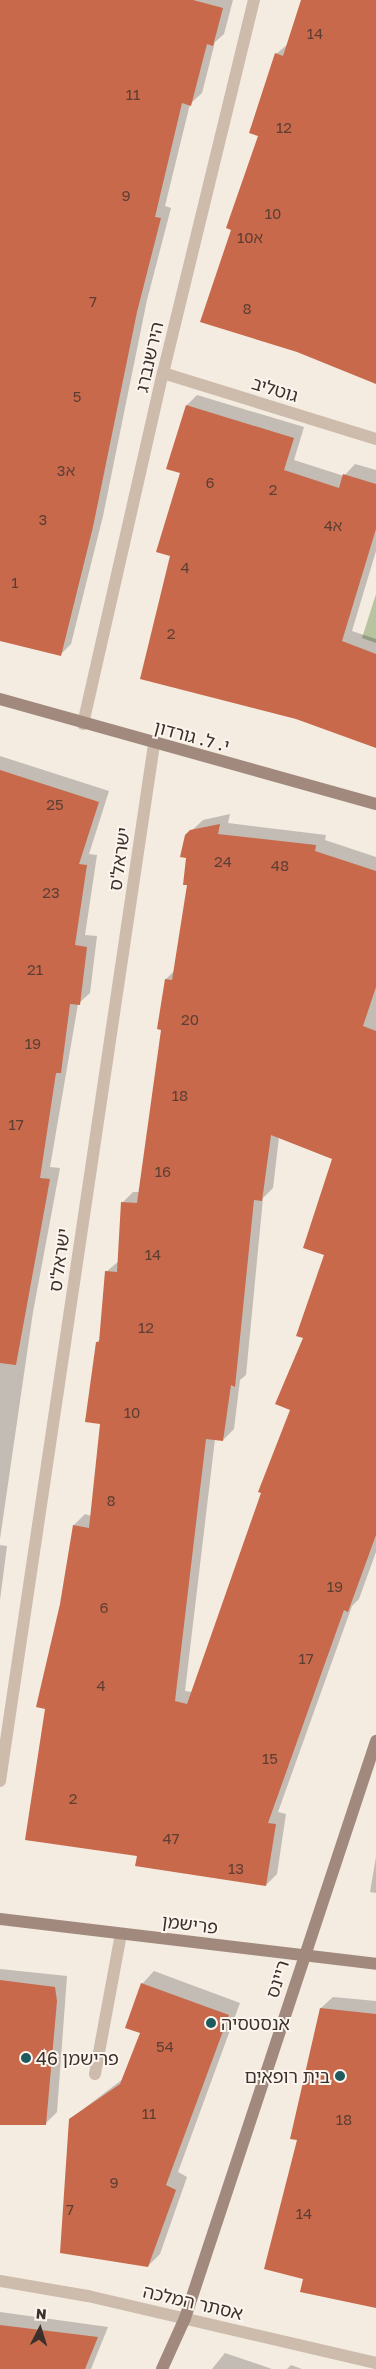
<!DOCTYPE html>
<meta charset="utf-8">
<style>
body{margin:0}
#map{position:relative;width:376px;height:2369px;overflow:hidden;background:#f4ebe1;font-family:"Golos Text","Noto Sans Hebrew",sans-serif}
div>[style]{position:absolute}
.green>*{inset:0;background:#b8c4a0}
.shadow>*{inset:0;background:#0003}
.building>*{inset:0;background:#c8694b}
.lane>*{height:12px;margin:-6px;padding:0 6px;transform-origin:6px;border-radius:6px;background:#cdbbac}
.street>*{height:12px;margin:-6px;padding:0 6px;transform-origin:6px;border-radius:6px;background:#cdbbac}
.secondary>*{height:12px;margin:-6px;padding:0 6px;transform-origin:6px;border-radius:6px;background:#a18a7d}
.dots>*{width:14px;height:14px;translate:-50% -50%;box-sizing:border-box;border:2px solid #fbf5ee;border-radius:50%}
span{translate:-50% -50%;white-space:nowrap;text-align:center;line-height:1.15;-webkit-text-stroke:4px #fbf5ee;paint-order:stroke}
.number-label{font-size:15px;color:#5e3e33}
.number-label span{-webkit-text-stroke-width:0}
.street-label{font-size:18px;color:#3b302b}
.poi-label{font-size:18px;color:#3b302b}
.left{translate:0 -50%;text-align:left}
.right{translate:-100% -50%;text-align:right}
.north{position:absolute;left:15px;top:2304px;width:50px;height:50px;-webkit-text-stroke:4px #fbf5ee;paint-order:stroke;rotate:5deg;font-size:14px;font-weight:700;line-height:20px;text-align:center;color:#3b302b}
.north::after{content:'';display:block;margin:auto;width:18px;height:22px;background:#3b302b;clip-path:polygon(50% 0,100% 100%,50% 72%,0 100%)}
</style>
<div id="map">
<div class="green">
<div style="clip-path:polygon(376px 594px,376px 643px,362px 638px)"></div>
</div>
<div class="shadow">
<div style="clip-path:polygon(0 0,233px 0,224px 34px,215px 42px,202px 93px,190px 104px,165px 206px,171px 208px,147px 300px,103px 516px,71px 644px,60px 655px,0 640px)"></div>
<div style="clip-path:polygon(302px 0,376px 0,376px 382px,232px 229px,260px 135px,276px 54px,288px 44px)"></div>
<div style="clip-path:polygon(197px 395px,304px 427px,294px 460px,344px 476px,355px 464px,376px 470px,376px 551px,352px 631px,376px 639px,376px 746px,172px 555px,187px 405px)"></div>
<div style="clip-path:polygon(0 756px,109px 791px,89px 854px,97px 855px,85px 935px,97px 936px,90px 993px,78px 1004px,50px 1167px,60px 1168px,33px 1312px,0 1539px)"></div>
<div style="clip-path:polygon(evenodd,230px 814px,228px 823px,326px 835px,325px 840px,376px 857px,376px 1552px,359px 1599px,352px 1606px,278px 1812px,286px 1814px,277px 1874px,266px 1885px,138px 1855px,61px 1604px,74px 1525px,85px 1514px,91px 1516px,101px 1423px,97px 1342px,100px 1339px,106px 1272px,119px 1261px,122px 1203px,133px 1192px,140px 1192px,162px 1029px,158px 1028px,166px 979px,175px 970px,188px 884px,186px 836px,203px 820px,230px 814px,279px 1137px,333px 1158px,325px 1254px,291px 1409px,192px 1692px,185px 1691px,215px 1439px,223px 1440px,234px 1429px,240px 1380px,246px 1375px,263px 1198px,273px 1188px,279px 1137px)"></div>
<div style="clip-path:polygon(0 1545px,7px 1546px,0 1600px)"></div>
<div style="clip-path:polygon(376px 1857px,376px 1893px,370px 1892px)"></div>
<div style="clip-path:polygon(0 1969px,67px 1976px,57px 2112px,45px 2124px,0 2124px)"></div>
<div style="clip-path:polygon(154px 1971px,240px 2003px,178px 2172px,187px 2177px,160px 2254px,148px 2266px,70px 2119px,123px 2079px,141px 2033px,142px 1984px)"></div>
<div style="clip-path:polygon(333px 1997px,376px 2001px,376px 2307px,305px 2278px,299px 2138px,321px 2008px)"></div>
<div style="clip-path:polygon(0 2312px,108px 2327px,91px 2369px,0 2369px)"></div>
<div style="clip-path:polygon(225px 2353px,272px 2369px,212px 2369px)"></div>
<div style="clip-path:polygon(291px 2365px,302px 2369px,287px 2369px)"></div>
</div>
<div class="building">
<div style="clip-path:polygon(0 0,193px 0,223px 8px,213px 46px,207px 44px,191px 106px,182px 103px,155px 217px,161px 218px,137px 312px,93px 527px,61px 656px,0 641px)"></div>
<div style="clip-path:polygon(301px 0,376px 0,376px 384px,297px 352px,200px 322px,231px 230px,226px 228px,258px 136px,249px 133px,275px 53px,283px 56px)"></div>
<div style="clip-path:polygon(186px 405px,294px 438px,284px 470px,339px 488px,343px 474px,376px 484px,376px 529px,342px 641px,376px 654px,376px 748px,296px 719px,140px 679px,170px 556px,156px 552px,180px 473px,166px 469px)"></div>
<div style="clip-path:polygon(0 770px,99px 802px,79px 864px,87px 865px,75px 945px,87px 947px,80px 1005px,70px 1004px,61px 1073px,56px 1073px,40px 1178px,50px 1179px,16px 1365px,0 1363px)"></div>
<div style="clip-path:polygon(evenodd,220px 824px,218px 834px,316px 845px,315px 851px,376px 871px,376px 987px,363px 1026px,376px 1031px,376px 1535px,348px 1612px,344px 1610px,268px 1823px,276px 1824px,266px 1886px,135px 1866px,137px 1856px,25px 1840px,45px 1709px,36px 1707px,60px 1604px,73px 1525px,89px 1528px,100px 1424px,85px 1422px,96px 1342px,99px 1342px,105px 1271px,117px 1272px,121px 1202px,137px 1203px,161px 1030px,157px 1029px,165px 979px,172px 980px,187px 885px,183px 885px,186px 858px,180px 857px,185px 835px,190px 830px,220px 824px,271px 1135px,332px 1159px,303px 1248px,324px 1255px,296px 1336px,303px 1338px,275px 1404px,290px 1410px,258px 1492px,261px 1493px,187px 1704px,175px 1701px,206px 1439px,223px 1441px,231px 1385px,235px 1387px,254px 1200px,262px 1201px,271px 1135px)"></div>
<div style="clip-path:polygon(0 1980px,55px 1987px,57px 2001px,46px 2125px,0 2125px)"></div>
<div style="clip-path:polygon(141px 1983px,229px 2015px,166px 2185px,176px 2190px,148px 2267px,60px 2253px,69px 2119px,120px 2084px,140px 2033px,125px 2028px)"></div>
<div style="clip-path:polygon(320px 2008px,376px 2014px,376px 2308px,300px 2292px,303px 2279px,264px 2269px,297px 2140px,290px 2139px)"></div>
<div style="clip-path:polygon(0 2325px,98px 2337px,85px 2369px,0 2369px)"></div>
</div>
<div class="lane">
<div style="left:95px;top:2074px;width:142px;rotate:-79.5deg"></div>
</div>
<div class="street">
<div style="left:163px;top:373px;width:223px;rotate:17.2deg"></div>
<div style="left:83px;top:724px;width:360px;rotate:-77.2deg"></div>
<div style="left:163px;top:373px;width:384px;rotate:-76.3deg"></div>
<div style="left:0;top:1781px;width:1048px;rotate:-81.55deg"></div>
<div style="left:0;top:2281px;width:89px;rotate:9.7deg"></div>
<div style="left:88px;top:2296px;width:296px;rotate:13.1deg"></div>
</div>
<div class="secondary">
<div style="left:0;top:699px;width:390px;rotate:15.6deg"></div>
<div style="left:0;top:1919px;width:379px;rotate:6.8deg"></div>
<div style="left:162px;top:2369px;width:56px;rotate:-65.7deg"></div>
<div style="left:185px;top:2318px;width:608px;rotate:-71.68deg"></div>
</div>
<div class="dots">
<div style="left:211px;top:2023px;background:#1f5a5e"></div>
<div style="left:26px;top:2058px;background:#1f5a5e"></div>
<div style="left:340px;top:2076px;background:#1f5a5e"></div>
</div>
<div class="number-label">
<span style="left:315px;top:34px">14</span>
<span style="left:133px;top:95px">11</span>
<span style="left:284px;top:128px">12</span>
<span style="left:126px;top:196px">9</span>
<span style="left:273px;top:214px">10</span>
<span style="left:250px;top:238px">10א</span>
<span style="left:93px;top:302px">7</span>
<span style="left:247px;top:309px">8</span>
<span style="left:77px;top:397px">5</span>
<span style="left:66px;top:471px">3א</span>
<span style="left:210px;top:483px">6</span>
<span style="left:273px;top:490px">2</span>
<span style="left:43px;top:520px">3</span>
<span style="left:333px;top:526px">4א</span>
<span style="left:185px;top:568px">4</span>
<span style="left:15px;top:583px">1</span>
<span style="left:171px;top:634px">2</span>
<span style="left:55px;top:805px">25</span>
<span style="left:223px;top:862px">24</span>
<span style="left:280px;top:866px">48</span>
<span style="left:51px;top:893px">23</span>
<span style="left:35px;top:970px">21</span>
<span style="left:190px;top:1020px">20</span>
<span style="left:33px;top:1044px">19</span>
<span style="left:180px;top:1096px">18</span>
<span style="left:16px;top:1125px">17</span>
<span style="left:163px;top:1172px">16</span>
<span style="left:153px;top:1255px">14</span>
<span style="left:146px;top:1328px">12</span>
<span style="left:132px;top:1413px">10</span>
<span style="left:111px;top:1501px">8</span>
<span style="left:335px;top:1587px">19</span>
<span style="left:104px;top:1608px">6</span>
<span style="left:306px;top:1659px">17</span>
<span style="left:101px;top:1686px">4</span>
<span style="left:270px;top:1759px">15</span>
<span style="left:73px;top:1799px">2</span>
<span style="left:171px;top:1839px">47</span>
<span style="left:236px;top:1869px">13</span>
<span style="left:165px;top:2047px">54</span>
<span style="left:149px;top:2114px">11</span>
<span style="left:344px;top:2120px">18</span>
<span style="left:114px;top:2183px">9</span>
<span style="left:70px;top:2210px">7</span>
<span style="left:304px;top:2214px">14</span>
</div>
<div class="street-label">
<span style="left:149px;top:357px;rotate:-77deg">הירשנברג</span>
<span style="left:275px;top:389px;rotate:17deg">גוטליב</span>
<span style="left:192px;top:736px;rotate:15deg">י. ל. גורדון</span>
<span style="left:119px;top:859px;rotate:-82deg">ישראל'ס</span>
<span style="left:59px;top:1260px;rotate:-82deg">ישראל'ס</span>
<span style="left:190px;top:1924px;rotate:7deg">פרישמן</span>
<span style="left:277px;top:1979px;rotate:-72deg">ריינס</span>
<span style="left:193px;top:2302px;rotate:13deg">אסתר המלכה</span>
</div>
<div class="poi-label">
<span class="left" style="left:221px;top:2023px">אנסטסיה</span>
<span class="left" style="left:36px;top:2058px">פרישמן 46</span>
<span class="right" style="left:330px;top:2076px">בית רופאים</span>
</div>
<div class="north">N</div>
</div>
